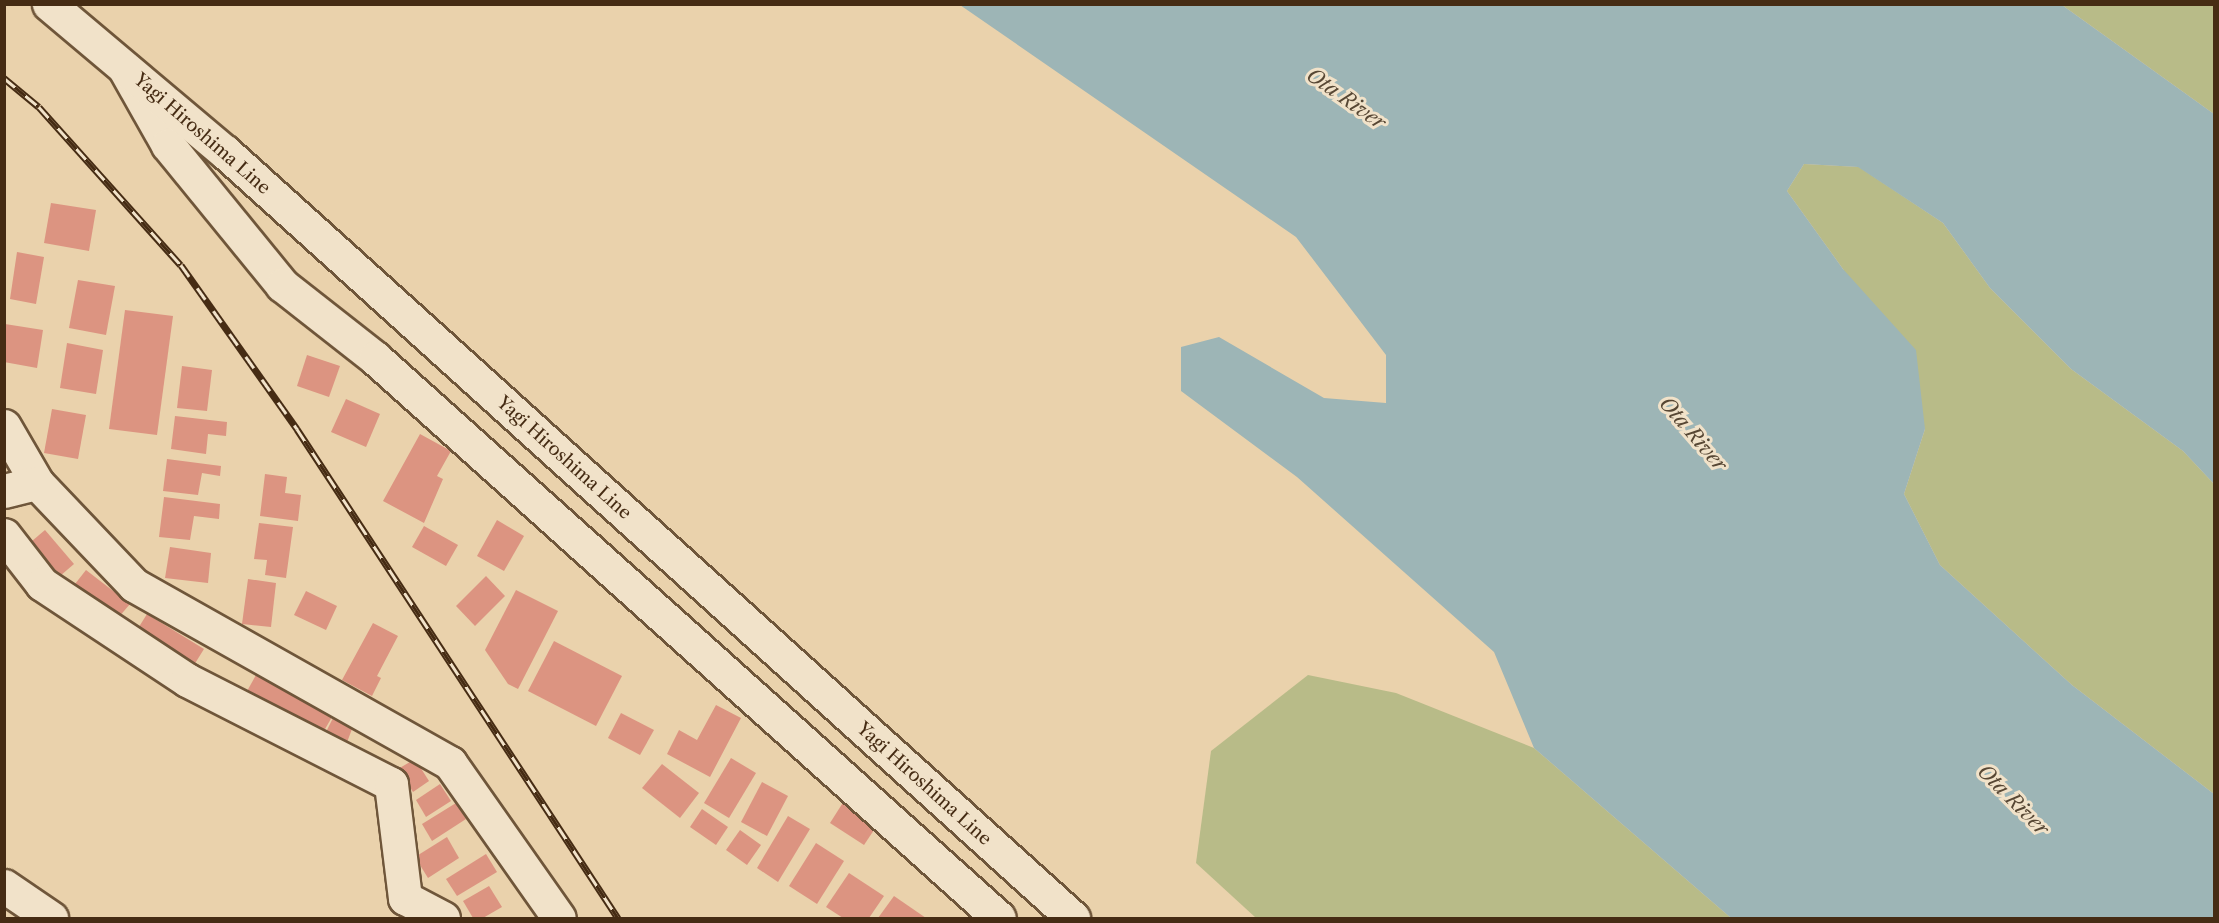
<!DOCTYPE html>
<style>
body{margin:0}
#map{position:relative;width:2219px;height:923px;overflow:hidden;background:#ead2ac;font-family:"Libre Caslon Text",serif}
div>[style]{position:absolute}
.green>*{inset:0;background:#b8bb88}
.water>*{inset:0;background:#9db5b6}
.building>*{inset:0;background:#dc9481}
.roads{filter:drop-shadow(2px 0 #6f563a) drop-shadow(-2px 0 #6f563a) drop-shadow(0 2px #6f563a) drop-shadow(0 -2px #6f563a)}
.minor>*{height:33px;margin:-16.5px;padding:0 16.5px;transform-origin:16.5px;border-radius:16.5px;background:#f1e2c9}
.secondary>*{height:33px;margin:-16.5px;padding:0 16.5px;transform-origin:16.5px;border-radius:16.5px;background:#f1e2c9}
.rail>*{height:7px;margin-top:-3.5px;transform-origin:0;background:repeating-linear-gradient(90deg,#f1e2c9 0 14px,#462c14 0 28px);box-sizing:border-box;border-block:2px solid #462c14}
span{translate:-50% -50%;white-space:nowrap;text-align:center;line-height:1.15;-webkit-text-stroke:6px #f1e2c9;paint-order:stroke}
.street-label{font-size:18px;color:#462c14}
.water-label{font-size:20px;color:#574734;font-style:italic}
.frame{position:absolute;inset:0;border:6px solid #462c14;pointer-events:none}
</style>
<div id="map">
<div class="green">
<div style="clip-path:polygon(2062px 5px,2214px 5px,2214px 114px)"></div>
<div style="clip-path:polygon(1804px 164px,1859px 167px,1943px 223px,1990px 288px,2071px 369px,2183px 451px,2214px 484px,2214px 794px,2072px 685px,1940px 565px,1904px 494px,1925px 429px,1843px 269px,1787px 191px)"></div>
<div style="clip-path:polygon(1308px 675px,1396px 693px,1534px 748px,1731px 918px,1256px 918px,1196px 863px,1211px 751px)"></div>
</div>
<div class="water">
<div style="clip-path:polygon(960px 5px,2062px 5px,2214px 114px,2214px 484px,2183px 451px,2071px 369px,1990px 288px,1943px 223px,1858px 167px,1804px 164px,1787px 191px,1843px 269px,1916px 350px,1925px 429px,1904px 494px,1940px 565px,2072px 685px,2214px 794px,2214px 918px,1731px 918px,1534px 748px,1494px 652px,1297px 477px,1181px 391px,1181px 347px,1219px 337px,1324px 398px,1386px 403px,1386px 355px,1296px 237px)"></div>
</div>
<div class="building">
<div style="clip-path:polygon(51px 203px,96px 210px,89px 251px,44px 243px)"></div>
<div style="clip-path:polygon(17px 252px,44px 257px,36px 304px,10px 299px)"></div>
<div style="clip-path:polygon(78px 280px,115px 286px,106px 335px,69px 328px)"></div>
<div style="clip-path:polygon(125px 310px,173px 316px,157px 435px,109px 429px)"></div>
<div style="clip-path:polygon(5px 324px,43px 330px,37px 368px,4px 362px)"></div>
<div style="clip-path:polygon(67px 343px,103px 350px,96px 394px,60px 388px)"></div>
<div style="clip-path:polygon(307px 355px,340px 366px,329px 397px,297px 386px)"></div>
<div style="clip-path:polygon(182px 366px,212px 370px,207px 411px,177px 408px)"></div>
<div style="clip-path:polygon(346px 399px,380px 414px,366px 447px,331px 432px)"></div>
<div style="clip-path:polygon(52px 409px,86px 415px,78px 459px,44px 453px)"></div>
<div style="clip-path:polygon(175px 416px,227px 422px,226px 436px,208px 434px,206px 454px,171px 449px)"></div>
<div style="clip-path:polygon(420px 434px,451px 451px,437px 476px,443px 479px,424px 523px,383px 501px)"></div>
<div style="clip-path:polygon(167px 459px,221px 466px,220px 476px,202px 473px,198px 495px,163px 491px)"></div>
<div style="clip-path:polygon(265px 474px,287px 477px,285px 493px,301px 495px,298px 521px,260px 516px)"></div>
<div style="clip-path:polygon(164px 497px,220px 504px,219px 519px,194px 516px,190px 540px,159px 537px)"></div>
<div style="clip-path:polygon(497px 520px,524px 536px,504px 571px,477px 556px)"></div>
<div style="clip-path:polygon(259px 523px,293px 527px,286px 578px,265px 575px,267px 560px,254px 559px)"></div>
<div style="clip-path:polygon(424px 526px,458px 545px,446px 566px,412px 547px)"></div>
<div style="clip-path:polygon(45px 530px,74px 564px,60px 576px,32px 541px)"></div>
<div style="clip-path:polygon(170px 547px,211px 553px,208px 583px,165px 578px)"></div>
<div style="clip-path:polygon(86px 570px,130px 604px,118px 618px,75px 584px)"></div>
<div style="clip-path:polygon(486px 576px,505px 596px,475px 626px,456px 606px)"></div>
<div style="clip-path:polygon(248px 579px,276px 583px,271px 627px,242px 624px)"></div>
<div style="clip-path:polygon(516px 590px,558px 611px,518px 689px,508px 684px,485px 650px)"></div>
<div style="clip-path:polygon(306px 591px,337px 606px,326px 630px,294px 615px)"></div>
<div style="clip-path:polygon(147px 614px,204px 649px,194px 665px,137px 630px)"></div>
<div style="clip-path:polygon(373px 623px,398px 636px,377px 676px,381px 678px,372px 696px,342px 680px)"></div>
<div style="clip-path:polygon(554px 641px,622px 676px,596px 726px,528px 691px)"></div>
<div style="clip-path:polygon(256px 675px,332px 717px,321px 736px,246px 693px)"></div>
<div style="clip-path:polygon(716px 705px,741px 718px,710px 777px,667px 754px,679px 730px,697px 740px)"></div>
<div style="clip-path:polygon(336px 712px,355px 721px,346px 745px,325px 734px)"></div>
<div style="clip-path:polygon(621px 713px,654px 730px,640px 755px,608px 738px)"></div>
<div style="clip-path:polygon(731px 758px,756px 773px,729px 818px,704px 803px)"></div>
<div style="clip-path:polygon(415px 759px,429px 781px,413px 792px,398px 769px)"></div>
<div style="clip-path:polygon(662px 764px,699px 793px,680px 818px,642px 788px)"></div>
<div style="clip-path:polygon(762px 782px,788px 796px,767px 836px,741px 822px)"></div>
<div style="clip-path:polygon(440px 784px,451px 801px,426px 817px,416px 800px)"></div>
<div style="clip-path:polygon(844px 801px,878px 824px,864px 845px,830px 823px)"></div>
<div style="clip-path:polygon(456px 803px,466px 819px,432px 841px,422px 824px)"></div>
<div style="clip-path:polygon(702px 809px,728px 827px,716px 845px,690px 827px)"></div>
<div style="clip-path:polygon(788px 816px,810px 829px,778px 882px,757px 868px)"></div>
<div style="clip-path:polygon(740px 830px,761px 845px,747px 865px,726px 850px)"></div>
<div style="clip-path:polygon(447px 837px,459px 858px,428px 878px,415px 857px)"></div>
<div style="clip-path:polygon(816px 843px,844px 861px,817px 904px,789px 886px)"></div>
<div style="clip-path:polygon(486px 854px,497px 872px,457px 896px,446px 879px)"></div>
<div style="clip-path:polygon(849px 873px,884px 896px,869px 918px,843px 918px,826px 907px)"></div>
<div style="clip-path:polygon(489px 886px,502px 907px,483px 918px,473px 918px,463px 901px)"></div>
<div style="clip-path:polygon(894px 896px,926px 918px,878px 918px)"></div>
</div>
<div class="roads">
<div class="minor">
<div style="left:125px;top:69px;width:87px;rotate:60.5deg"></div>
<div style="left:168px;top:145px;width:181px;rotate:50.8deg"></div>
<div style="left:282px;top:285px;width:118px;rotate:38.1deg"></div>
<div style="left:375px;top:358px;width:838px;rotate:41.91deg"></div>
<div style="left:4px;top:426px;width:66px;rotate:59.9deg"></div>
<div style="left:4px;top:491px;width:34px;rotate:-14deg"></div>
<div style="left:37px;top:483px;width:141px;rotate:46.4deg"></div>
<div style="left:134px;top:585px;width:363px;rotate:29.4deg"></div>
<div style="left:450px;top:763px;width:189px;rotate:54.9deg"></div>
<div style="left:4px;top:535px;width:62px;rotate:52.2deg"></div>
<div style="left:42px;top:584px;width:174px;rotate:33.5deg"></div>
<div style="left:187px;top:680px;width:229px;rotate:27deg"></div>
<div style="left:391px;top:784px;width:115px;rotate:83deg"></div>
<div style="left:405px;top:898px;width:43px;rotate:27.8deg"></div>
<div style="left:4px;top:886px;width:57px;rotate:34.2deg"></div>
</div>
<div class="secondary">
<div style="left:49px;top:4px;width:230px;rotate:40.1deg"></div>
<div style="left:225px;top:152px;width:1143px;rotate:42.09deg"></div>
</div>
</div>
<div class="rail">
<div style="left:4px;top:78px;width:45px;rotate:39.6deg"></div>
<div style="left:39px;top:107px;width:212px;rotate:48.1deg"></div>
<div style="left:181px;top:265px;width:201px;rotate:54.7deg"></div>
<div style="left:297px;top:429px;width:585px;rotate:56.72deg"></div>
</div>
<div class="street-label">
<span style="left:202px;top:134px;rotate:41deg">Yagi Hiroshima Line</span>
<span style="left:564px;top:458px;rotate:42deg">Yagi Hiroshima Line</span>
<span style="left:924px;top:784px;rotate:42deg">Yagi Hiroshima Line</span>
</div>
<div class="water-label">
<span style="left:1346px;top:99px;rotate:35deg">Ota River</span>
<span style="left:1693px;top:434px;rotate:49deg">Ota River</span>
<span style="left:2013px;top:800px;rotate:45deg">Ota River</span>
</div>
<div class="frame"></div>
</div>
